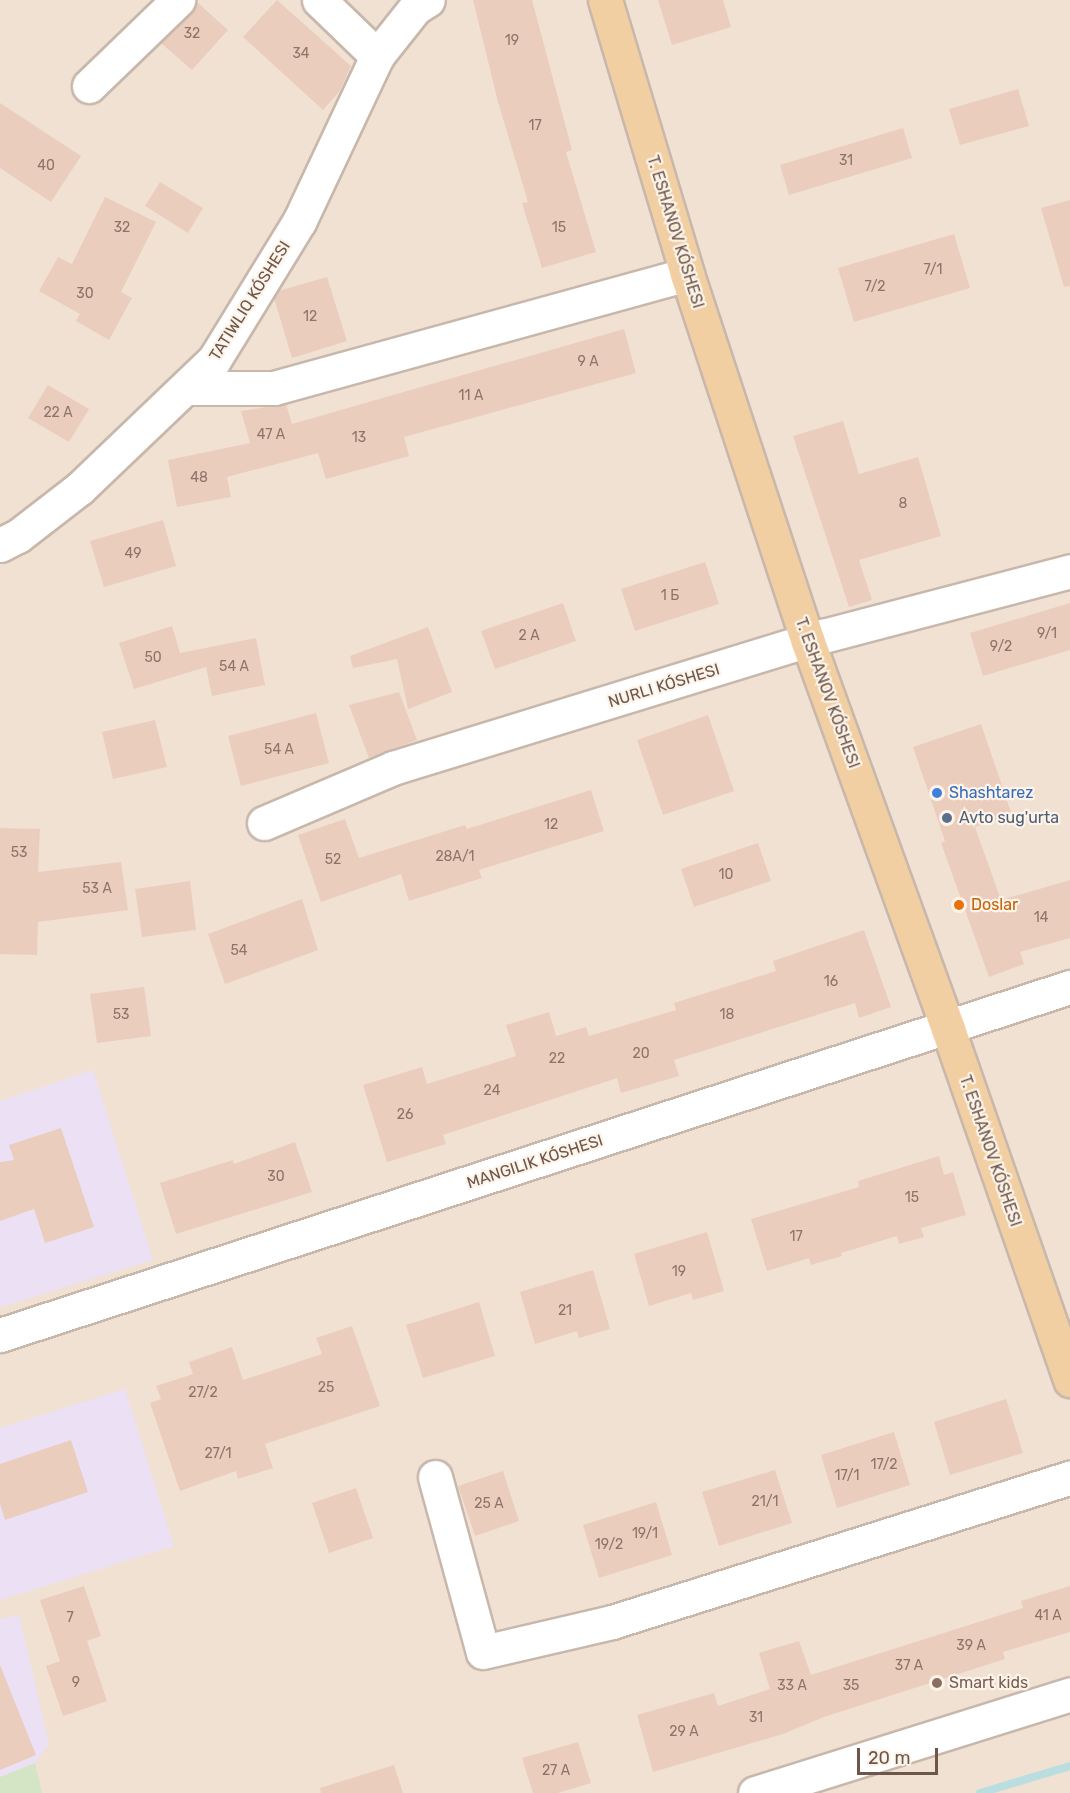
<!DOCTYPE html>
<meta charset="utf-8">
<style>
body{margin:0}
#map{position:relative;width:1070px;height:1793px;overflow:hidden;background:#f9efe3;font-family:Rubik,sans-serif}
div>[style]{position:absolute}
.residential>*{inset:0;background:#f0e1d3}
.education>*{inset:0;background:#ece0f5}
.green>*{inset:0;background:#d3e5c4}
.stream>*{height:8px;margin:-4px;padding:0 4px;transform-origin:4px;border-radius:4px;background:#badde0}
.building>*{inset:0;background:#ebcdbe}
.roads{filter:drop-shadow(2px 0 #c8b7ab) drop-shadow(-2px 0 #c8b7ab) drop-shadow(0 2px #c8b7ab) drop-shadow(0 -2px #c8b7ab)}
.minor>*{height:33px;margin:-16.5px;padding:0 16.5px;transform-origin:16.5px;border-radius:16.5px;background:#fff}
.major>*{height:33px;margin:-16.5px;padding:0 16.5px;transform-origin:16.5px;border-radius:16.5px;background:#f1cfa3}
.dots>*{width:16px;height:16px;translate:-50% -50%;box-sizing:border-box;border:3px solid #fdf4e9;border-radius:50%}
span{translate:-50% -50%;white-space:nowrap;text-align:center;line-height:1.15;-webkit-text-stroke:4.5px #fdf4e9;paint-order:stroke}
.number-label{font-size:14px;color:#8d7468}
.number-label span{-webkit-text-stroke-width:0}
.street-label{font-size:16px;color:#6e564c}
.shop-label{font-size:16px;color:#366cbe}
.left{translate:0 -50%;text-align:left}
.service-label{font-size:16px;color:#4e5e75}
.food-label{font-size:16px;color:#c56008}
.education-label{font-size:16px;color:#785e54}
.scale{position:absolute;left:857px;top:1748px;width:81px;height:27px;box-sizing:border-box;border:3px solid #6e564c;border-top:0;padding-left:8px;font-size:18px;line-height:21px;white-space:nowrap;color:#6e564c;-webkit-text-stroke:4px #fdf4e9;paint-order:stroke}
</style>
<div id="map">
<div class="residential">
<div style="clip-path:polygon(0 0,1070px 0,1070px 1793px,0 1793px)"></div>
</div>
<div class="education">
<div style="clip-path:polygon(93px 1070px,153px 1260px,0 1307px,0 1101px)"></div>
<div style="clip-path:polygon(125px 1389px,174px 1546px,0 1600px,0 1428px)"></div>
<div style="clip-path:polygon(19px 1615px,49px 1744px,35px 1763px,42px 1793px,0 1793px,0 1619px)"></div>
</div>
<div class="green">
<div style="clip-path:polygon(35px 1763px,42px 1793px,0 1793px,0 1777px)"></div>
</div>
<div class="stream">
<div style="left:980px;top:1793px;width:94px;rotate:-16.7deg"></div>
</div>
<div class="building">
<div style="clip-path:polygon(277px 0,351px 66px,339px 92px,323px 110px,243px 37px)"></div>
<div style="clip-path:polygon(473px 0,532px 0,572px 150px,566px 152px,596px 252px,542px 268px,522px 203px,528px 202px,498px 102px)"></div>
<div style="clip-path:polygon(658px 0,723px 0,731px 27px,672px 45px)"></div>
<div style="clip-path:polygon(196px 1px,228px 30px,192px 70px,161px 43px,191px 13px)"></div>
<div style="clip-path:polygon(1018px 89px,1029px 126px,960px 145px,949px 109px)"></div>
<div style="clip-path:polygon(0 103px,81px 156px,51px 202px,0 168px)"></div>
<div style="clip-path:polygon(903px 128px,912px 158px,789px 195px,780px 165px)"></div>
<div style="clip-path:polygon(160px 182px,203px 208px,188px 233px,145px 206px)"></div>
<div style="clip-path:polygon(105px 197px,156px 222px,121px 292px,132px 298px,109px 340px,76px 321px,80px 314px,39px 291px,58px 257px,72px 264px)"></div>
<div style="clip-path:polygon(1070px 200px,1070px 286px,1064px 287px,1041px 208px)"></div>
<div style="clip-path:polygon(954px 234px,970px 288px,854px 322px,838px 268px)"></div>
<div style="clip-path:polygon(327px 277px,347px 341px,292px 358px,274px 298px,278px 291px)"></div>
<div style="clip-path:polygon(624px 329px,636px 373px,404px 437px,409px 456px,326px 479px,318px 453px,227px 477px,231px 497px,177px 507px,168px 460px,250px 443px,241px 411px,286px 404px,292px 424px)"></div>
<div style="clip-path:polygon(48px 385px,89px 409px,69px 442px,28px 418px)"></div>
<div style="clip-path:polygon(843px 421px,859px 474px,918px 457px,941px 536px,859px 560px,872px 600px,849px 607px,793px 436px)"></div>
<div style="clip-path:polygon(163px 520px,176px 566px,104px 587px,90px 541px)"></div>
<div style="clip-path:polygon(705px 562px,719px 604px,635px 631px,621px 589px)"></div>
<div style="clip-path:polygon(563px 603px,576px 641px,495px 669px,481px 631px)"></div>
<div style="clip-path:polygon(1070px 603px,1070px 650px,983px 676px,970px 633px)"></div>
<div style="clip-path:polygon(172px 626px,180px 653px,256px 638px,265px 685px,212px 696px,206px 667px,134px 689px,119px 643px)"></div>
<div style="clip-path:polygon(428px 627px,452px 692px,408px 709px,397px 659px,353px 668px,350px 656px)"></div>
<div style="clip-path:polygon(399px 692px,417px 740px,369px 758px,349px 705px)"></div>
<div style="clip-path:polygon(316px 713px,329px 763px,241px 786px,228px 736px)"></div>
<div style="clip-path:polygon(708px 715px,734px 791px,663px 815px,637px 740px)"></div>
<div style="clip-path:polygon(155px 720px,167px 767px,113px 779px,102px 732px)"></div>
<div style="clip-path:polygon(981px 724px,1012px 815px,975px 827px,1001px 900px,1070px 880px,1070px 938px,1020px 952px,1024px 964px,989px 977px,941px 843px,945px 841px,913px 747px)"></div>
<div style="clip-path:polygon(591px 790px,604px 831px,479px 870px,482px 878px,409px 901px,401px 874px,321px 902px,298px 835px,345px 819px,359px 858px,465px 825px,467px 829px)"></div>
<div style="clip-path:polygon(0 828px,40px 829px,38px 872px,121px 862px,128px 910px,38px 922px,37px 955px,0 954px)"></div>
<div style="clip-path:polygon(758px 843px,771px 881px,694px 907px,681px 869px)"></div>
<div style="clip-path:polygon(190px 881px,196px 930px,142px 937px,135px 889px)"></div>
<div style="clip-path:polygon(302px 899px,318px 950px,225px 984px,208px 934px)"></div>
<div style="clip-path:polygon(864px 930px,891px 1007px,859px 1018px,855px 1003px,674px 1060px,679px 1076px,621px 1093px,617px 1078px,443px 1135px,446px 1144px,387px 1162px,363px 1085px,422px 1067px,427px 1084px,516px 1056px,506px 1025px,549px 1012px,556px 1036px,586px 1027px,589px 1036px,676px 1010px,674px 1003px,776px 971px,773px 961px)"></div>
<div style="clip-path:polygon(144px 987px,151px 1036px,97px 1043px,90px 994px)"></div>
<div style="clip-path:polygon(61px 1128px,94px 1227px,45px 1243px,34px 1209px,0 1221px,0 1162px,14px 1160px,9px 1145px)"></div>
<div style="clip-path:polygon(295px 1142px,312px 1192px,176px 1234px,160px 1183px,233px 1160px,234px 1164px)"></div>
<div style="clip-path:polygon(939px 1156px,944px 1175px,953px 1172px,966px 1215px,921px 1228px,924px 1237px,899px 1244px,897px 1236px,841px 1253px,842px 1256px,811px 1265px,809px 1258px,767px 1271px,751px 1219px,859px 1187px,858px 1181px)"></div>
<div style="clip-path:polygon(707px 1232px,724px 1291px,693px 1300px,691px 1293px,649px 1306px,634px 1254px)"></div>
<div style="clip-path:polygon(593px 1270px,610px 1329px,579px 1338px,577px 1331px,535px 1344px,520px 1292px)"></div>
<div style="clip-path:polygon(479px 1302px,495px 1356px,423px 1378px,406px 1325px)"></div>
<div style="clip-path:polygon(352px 1326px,380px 1406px,265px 1444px,273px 1468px,238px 1479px,236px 1471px,180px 1491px,150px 1403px,161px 1399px,156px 1386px,193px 1374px,189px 1362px,232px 1347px,243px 1380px,322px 1354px,316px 1338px)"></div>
<div style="clip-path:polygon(1006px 1399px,1023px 1453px,950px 1475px,934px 1422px)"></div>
<div style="clip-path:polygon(894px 1432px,910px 1485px,837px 1508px,821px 1455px)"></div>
<div style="clip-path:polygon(71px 1440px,88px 1492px,5px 1520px,0 1504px,0 1464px)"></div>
<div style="clip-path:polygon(775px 1470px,792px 1523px,719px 1546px,702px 1492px)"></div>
<div style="clip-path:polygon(503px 1471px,519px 1521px,475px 1536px,458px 1486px)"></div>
<div style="clip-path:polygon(356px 1488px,373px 1538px,329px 1553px,312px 1503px)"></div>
<div style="clip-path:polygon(656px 1502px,672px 1555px,599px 1578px,583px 1525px)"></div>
<div style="clip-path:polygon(84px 1586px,101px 1636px,87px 1641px,107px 1701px,63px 1716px,46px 1666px,60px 1661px,40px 1600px)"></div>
<div style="clip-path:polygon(1070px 1586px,1070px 1632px,1003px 1652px,1005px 1659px,824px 1717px,783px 1734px,653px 1772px,637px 1715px,714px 1693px,718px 1706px,770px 1689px,759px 1653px,799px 1641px,811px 1675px,1023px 1608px,1021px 1601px)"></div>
<div style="clip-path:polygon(0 1665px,36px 1755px,0 1770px)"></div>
<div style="clip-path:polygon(578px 1742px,591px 1783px,558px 1793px,533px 1793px,522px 1758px)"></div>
<div style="clip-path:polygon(394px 1765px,403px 1793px,321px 1793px,320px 1788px)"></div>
</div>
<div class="roads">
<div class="minor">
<div style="left:319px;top:0;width:81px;rotate:44deg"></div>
<div style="left:89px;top:86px;width:124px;rotate:-44deg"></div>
<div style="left:188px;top:388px;width:86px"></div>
<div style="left:274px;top:388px;width:428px;rotate:-15.4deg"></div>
<div style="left:0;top:545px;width:20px;rotate:-27deg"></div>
<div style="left:18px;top:536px;width:78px;rotate:-37.7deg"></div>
<div style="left:80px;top:488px;width:185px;rotate:-43.7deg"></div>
<div style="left:214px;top:360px;width:162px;rotate:-58.4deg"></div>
<div style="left:299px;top:222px;width:183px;rotate:-64.8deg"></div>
<div style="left:377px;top:56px;width:61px;rotate:-51.6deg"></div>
<div style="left:415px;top:8px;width:15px;rotate:-32deg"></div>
<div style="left:264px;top:823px;width:140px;rotate:-23.1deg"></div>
<div style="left:393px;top:768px;width:450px;rotate:-17.1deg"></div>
<div style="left:823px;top:636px;width:255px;rotate:-14.7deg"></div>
<div style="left:0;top:1335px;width:1125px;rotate:-18.02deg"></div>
<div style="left:435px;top:1477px;width:181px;rotate:74.7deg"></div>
<div style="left:483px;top:1652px;width:132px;rotate:-13.1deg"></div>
<div style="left:612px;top:1622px;width:480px;rotate:-17.5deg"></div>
<div style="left:755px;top:1793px;width:330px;rotate:-17.4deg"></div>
</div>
<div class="major">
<div style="left:605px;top:0;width:286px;rotate:73.3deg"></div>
<div style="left:687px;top:274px;width:387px;rotate:71.8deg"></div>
<div style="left:808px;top:642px;width:412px;rotate:70.1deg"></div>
<div style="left:948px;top:1029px;width:372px;rotate:70.8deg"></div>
</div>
</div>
<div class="dots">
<div style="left:937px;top:793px;background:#3f7fe0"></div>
<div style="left:947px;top:818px;background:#5c6f8a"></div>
<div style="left:959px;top:905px;background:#e8710a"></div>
<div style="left:937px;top:1683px;background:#8d6e63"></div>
</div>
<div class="number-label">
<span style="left:192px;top:34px">32</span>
<span style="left:512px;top:41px">19</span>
<span style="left:301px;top:54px">34</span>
<span style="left:535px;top:126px">17</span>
<span style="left:846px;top:161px">31</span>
<span style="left:46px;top:166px">40</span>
<span style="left:122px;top:228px">32</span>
<span style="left:559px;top:228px">15</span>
<span style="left:933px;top:270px">7/1</span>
<span style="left:875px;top:287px">7/2</span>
<span style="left:85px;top:294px">30</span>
<span style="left:310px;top:317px">12</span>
<span style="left:588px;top:362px">9 А</span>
<span style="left:471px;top:396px">11 А</span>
<span style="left:58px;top:413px">22 А</span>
<span style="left:271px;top:435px">47 А</span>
<span style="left:359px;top:438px">13</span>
<span style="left:199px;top:478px">48</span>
<span style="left:903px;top:504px">8</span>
<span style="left:133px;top:554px">49</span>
<span style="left:670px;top:596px">1 Б</span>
<span style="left:1047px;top:634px">9/1</span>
<span style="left:529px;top:636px">2 А</span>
<span style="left:1001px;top:647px">9/2</span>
<span style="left:153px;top:658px">50</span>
<span style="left:234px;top:667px">54 А</span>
<span style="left:279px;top:750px">54 А</span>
<span style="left:551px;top:825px">12</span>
<span style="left:19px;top:853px">53</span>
<span style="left:455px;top:857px">28А/1</span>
<span style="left:333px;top:860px">52</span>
<span style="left:726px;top:875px">10</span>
<span style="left:97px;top:889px">53 А</span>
<span style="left:1041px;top:918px">14</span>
<span style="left:239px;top:951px">54</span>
<span style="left:831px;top:982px">16</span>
<span style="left:121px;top:1015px">53</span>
<span style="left:727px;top:1015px">18</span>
<span style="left:641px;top:1054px">20</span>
<span style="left:557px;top:1059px">22</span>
<span style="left:492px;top:1091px">24</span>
<span style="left:405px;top:1115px">26</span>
<span style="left:276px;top:1177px">30</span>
<span style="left:912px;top:1198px">15</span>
<span style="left:796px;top:1237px">17</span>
<span style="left:679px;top:1272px">19</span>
<span style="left:565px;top:1311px">21</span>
<span style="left:326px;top:1388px">25</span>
<span style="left:203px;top:1393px">27/2</span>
<span style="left:218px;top:1454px">27/1</span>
<span style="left:884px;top:1465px">17/2</span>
<span style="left:847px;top:1476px">17/1</span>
<span style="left:765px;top:1502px">21/1</span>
<span style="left:489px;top:1504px">25 А</span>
<span style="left:645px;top:1534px">19/1</span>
<span style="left:609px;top:1545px">19/2</span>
<span style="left:1048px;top:1616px">41 А</span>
<span style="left:70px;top:1618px">7</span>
<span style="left:971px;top:1646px">39 А</span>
<span style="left:909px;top:1666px">37 А</span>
<span style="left:76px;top:1683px">9</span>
<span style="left:792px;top:1686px">33 А</span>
<span style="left:851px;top:1686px">35</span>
<span style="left:756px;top:1718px">31</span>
<span style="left:684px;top:1732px">29 А</span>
<span style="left:556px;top:1771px">27 А</span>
</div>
<div class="street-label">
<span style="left:675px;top:232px;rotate:73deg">T. ESHANOV KÓSHESI</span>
<span style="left:250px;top:301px;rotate:-58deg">TATIWLIQ KÓSHESI</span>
<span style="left:664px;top:686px;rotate:-17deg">NURLI KÓSHESI</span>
<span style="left:827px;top:693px;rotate:70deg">T. ESHANOV KÓSHESI</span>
<span style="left:990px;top:1151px;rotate:71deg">T. ESHANOV KÓSHESI</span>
<span style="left:535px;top:1162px;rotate:-18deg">MANGILIK KÓSHESI</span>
</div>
<div class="shop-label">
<span class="left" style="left:949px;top:793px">Shashtarez</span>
</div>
<div class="service-label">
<span class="left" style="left:959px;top:818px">Avto sug'urta</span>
</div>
<div class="food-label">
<span class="left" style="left:971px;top:905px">Doslar</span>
</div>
<div class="education-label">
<span class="left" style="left:949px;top:1683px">Smart kids</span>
</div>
<div class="scale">20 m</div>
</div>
